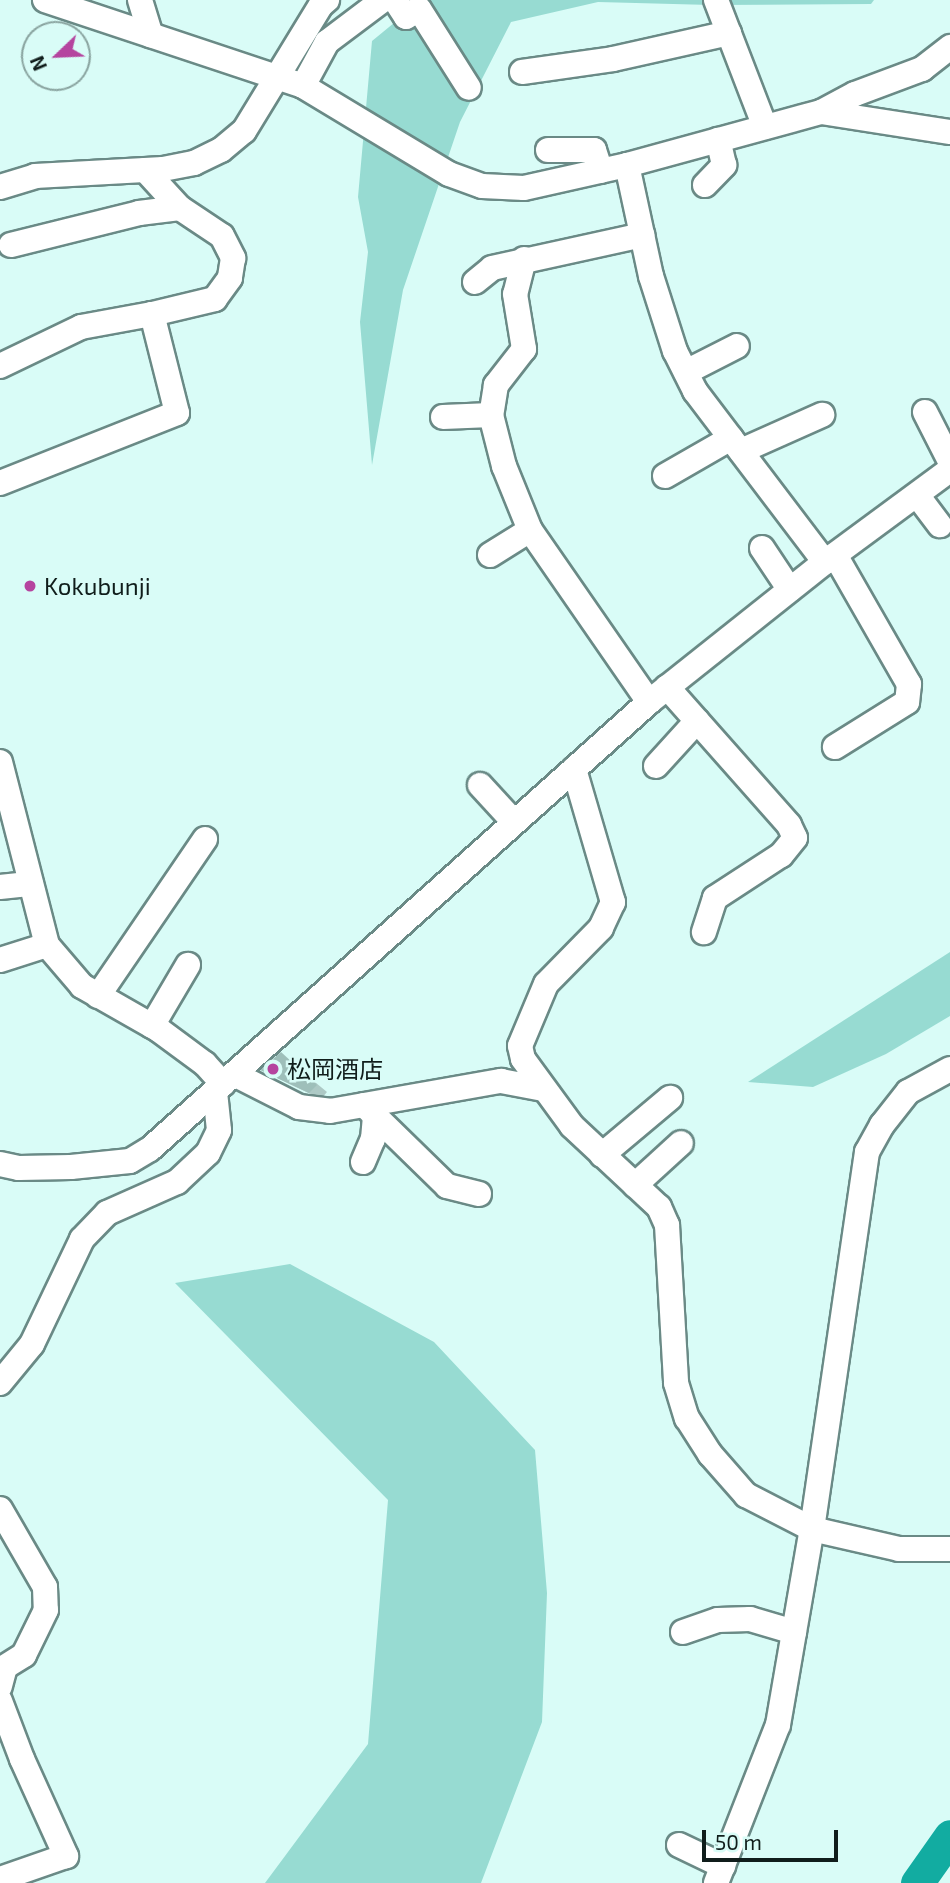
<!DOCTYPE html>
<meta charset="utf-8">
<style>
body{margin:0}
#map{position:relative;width:950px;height:1883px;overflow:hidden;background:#d9fcf7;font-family:"Exo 2","Noto Sans JP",sans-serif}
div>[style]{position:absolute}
.green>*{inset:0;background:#97dbd2}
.shadow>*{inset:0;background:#0003}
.river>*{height:33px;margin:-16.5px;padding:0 16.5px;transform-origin:16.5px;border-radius:16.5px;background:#12aca1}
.building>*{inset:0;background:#9ebfba}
.roads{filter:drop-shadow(2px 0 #6a8a86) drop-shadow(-2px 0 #6a8a86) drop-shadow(0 2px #6a8a86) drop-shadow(0 -2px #6a8a86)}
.minor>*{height:24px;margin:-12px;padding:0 12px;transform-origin:12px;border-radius:12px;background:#fff}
.dots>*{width:19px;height:19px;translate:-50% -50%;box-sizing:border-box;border:4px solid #d9fcf7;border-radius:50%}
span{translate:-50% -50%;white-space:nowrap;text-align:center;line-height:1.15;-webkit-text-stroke:5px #d9fcf7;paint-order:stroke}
.poi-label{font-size:24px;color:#101d1b}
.left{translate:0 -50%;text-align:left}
.north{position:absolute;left:21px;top:21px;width:70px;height:70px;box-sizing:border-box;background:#d9fcf7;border:2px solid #89a39f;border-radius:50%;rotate:247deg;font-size:19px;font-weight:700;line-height:28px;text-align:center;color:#101d1b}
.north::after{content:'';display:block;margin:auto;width:24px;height:32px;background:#b5449f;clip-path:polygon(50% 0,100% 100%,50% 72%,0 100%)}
.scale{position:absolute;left:702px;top:1830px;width:136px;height:32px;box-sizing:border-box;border:4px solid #101d1b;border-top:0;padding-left:9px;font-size:21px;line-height:24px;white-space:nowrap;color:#101d1b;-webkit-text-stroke:5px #d9fcf7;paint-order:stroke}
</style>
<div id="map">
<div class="green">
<div style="clip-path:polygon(422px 0,874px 0,871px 4px,711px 5px,598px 2px,511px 22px,460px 122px,403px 290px,372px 465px,360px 322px,368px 252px,358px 197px,372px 41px)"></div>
<div style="clip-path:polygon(950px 952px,950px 1016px,886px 1054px,813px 1087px,748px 1082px)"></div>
<div style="clip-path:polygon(290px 1264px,434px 1342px,535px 1450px,547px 1593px,542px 1722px,481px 1883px,265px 1883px,368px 1744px,388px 1500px,175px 1283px)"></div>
</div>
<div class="shadow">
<div style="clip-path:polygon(281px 1054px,327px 1092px,321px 1099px,273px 1076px)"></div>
</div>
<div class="river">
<div style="left:917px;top:1883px;width:57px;rotate:-54.9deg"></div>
</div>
<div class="building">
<div style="clip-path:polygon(281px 1052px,317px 1085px,309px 1093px,260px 1070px)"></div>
</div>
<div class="roads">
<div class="minor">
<div style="left:45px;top:0;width:272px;rotate:18.4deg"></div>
<div style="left:303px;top:86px;width:170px;rotate:31.1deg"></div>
<div style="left:449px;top:174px;width:35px;rotate:20deg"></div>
<div style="left:482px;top:186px;width:42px;rotate:2.7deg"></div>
<div style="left:524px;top:188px;width:106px;rotate:-12.6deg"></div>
<div style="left:627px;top:165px;width:201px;rotate:-15.3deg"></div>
<div style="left:821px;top:112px;width:38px;rotate:-28deg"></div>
<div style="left:855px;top:94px;width:72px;rotate:-20.5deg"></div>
<div style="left:922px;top:69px;width:36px;rotate:-38deg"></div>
<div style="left:140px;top:0;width:37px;rotate:73deg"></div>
<div style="left:395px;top:0;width:20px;rotate:57deg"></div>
<div style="left:406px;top:17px;width:15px;rotate:-32deg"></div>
<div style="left:419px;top:9px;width:93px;rotate:57.7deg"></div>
<div style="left:716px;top:0;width:136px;rotate:68.9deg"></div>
<div style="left:522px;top:72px;width:92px;rotate:-8.1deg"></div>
<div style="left:613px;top:59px;width:119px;rotate:-12.6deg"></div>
<div style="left:303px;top:86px;width:50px;rotate:-61.4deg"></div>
<div style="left:327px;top:42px;width:70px;rotate:-36.9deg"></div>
<div style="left:821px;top:112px;width:131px;rotate:8.8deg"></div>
<div style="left:548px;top:150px;width:46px"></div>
<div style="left:594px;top:150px;width:22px;rotate:72deg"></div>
<div style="left:627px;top:165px;width:114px;rotate:77.8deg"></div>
<div style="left:651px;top:276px;width:79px;rotate:72.3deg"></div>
<div style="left:675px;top:351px;width:45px;rotate:63.4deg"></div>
<div style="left:695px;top:391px;width:215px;rotate:52.8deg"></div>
<div style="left:145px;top:170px;width:52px;rotate:47.4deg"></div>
<div style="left:180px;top:208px;width:50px;rotate:33.7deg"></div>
<div style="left:222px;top:236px;width:25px;rotate:63deg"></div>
<div style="left:233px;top:258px;width:20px;rotate:99deg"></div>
<div style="left:230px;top:278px;width:26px;rotate:126deg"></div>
<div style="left:215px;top:299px;width:65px;rotate:166.6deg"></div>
<div style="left:705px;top:185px;width:28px;rotate:-46deg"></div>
<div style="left:724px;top:165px;width:26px;rotate:-103deg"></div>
<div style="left:0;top:187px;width:37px;rotate:-17deg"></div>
<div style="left:35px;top:176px;width:128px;rotate:-3.1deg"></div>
<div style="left:163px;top:169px;width:32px;rotate:-11deg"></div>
<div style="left:194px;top:163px;width:30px;rotate:-26deg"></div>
<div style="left:221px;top:150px;width:30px;rotate:-40deg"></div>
<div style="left:244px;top:131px;width:148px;rotate:-58.6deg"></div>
<div style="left:321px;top:5px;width:8px;rotate:-40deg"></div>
<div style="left:11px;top:245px;width:132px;rotate:-14deg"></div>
<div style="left:139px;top:213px;width:41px;rotate:-7deg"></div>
<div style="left:524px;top:259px;width:36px;rotate:104deg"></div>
<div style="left:515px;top:294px;width:56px;rotate:80.7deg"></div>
<div style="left:524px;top:349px;width:46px;rotate:127.9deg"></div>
<div style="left:496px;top:385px;width:30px;rotate:99deg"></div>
<div style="left:491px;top:415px;width:53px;rotate:75.7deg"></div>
<div style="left:504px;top:466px;width:69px;rotate:67.9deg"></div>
<div style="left:530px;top:530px;width:209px;rotate:55.3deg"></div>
<div style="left:475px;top:282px;width:22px;rotate:-39deg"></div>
<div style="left:492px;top:268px;width:154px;rotate:-12.4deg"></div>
<div style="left:0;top:366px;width:90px;rotate:-25.7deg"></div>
<div style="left:81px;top:327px;width:72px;rotate:-10.4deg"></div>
<div style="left:152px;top:314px;width:102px;rotate:75.8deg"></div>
<div style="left:177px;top:413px;width:190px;rotate:158.4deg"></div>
<div style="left:686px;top:372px;width:57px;rotate:-27deg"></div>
<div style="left:925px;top:412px;width:55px;rotate:63deg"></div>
<div style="left:443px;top:417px;width:48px;rotate:-2.4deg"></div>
<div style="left:741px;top:451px;width:89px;rotate:-24deg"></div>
<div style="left:665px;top:476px;width:76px;rotate:-29.9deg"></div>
<div style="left:917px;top:495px;width:38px;rotate:53deg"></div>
<div style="left:762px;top:548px;width:50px;rotate:56.3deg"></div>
<div style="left:490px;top:555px;width:47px;rotate:-32deg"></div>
<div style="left:835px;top:555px;width:149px;rotate:60.2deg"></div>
<div style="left:909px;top:684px;width:18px;rotate:96deg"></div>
<div style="left:907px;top:702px;width:85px;rotate:148deg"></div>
<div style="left:667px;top:687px;width:184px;rotate:48.5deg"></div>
<div style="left:789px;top:825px;width:14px;rotate:65deg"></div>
<div style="left:795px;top:838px;width:22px;rotate:129deg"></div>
<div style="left:781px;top:855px;width:79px;rotate:146.9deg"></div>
<div style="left:715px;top:898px;width:36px;rotate:108deg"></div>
<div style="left:0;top:762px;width:189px;rotate:75.6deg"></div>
<div style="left:47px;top:945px;width:54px;rotate:49.5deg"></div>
<div style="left:82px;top:986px;width:89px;rotate:29.7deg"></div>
<div style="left:159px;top:1030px;width:57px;rotate:36.5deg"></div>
<div style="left:205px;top:1064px;width:27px;rotate:48deg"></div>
<div style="left:656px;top:766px;width:61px;rotate:-47.7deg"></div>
<div style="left:574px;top:769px;width:139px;rotate:73.7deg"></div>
<div style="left:613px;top:902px;width:29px;rotate:115deg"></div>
<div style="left:601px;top:928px;width:78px;rotate:134.5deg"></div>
<div style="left:546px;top:984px;width:67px;rotate:112.8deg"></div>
<div style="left:520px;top:1046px;width:13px;rotate:77deg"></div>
<div style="left:523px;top:1059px;width:83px;rotate:53.8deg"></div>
<div style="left:572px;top:1126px;width:119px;rotate:43deg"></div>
<div style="left:659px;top:1207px;width:20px;rotate:66deg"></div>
<div style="left:667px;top:1225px;width:158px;rotate:86.7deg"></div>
<div style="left:676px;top:1383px;width:37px;rotate:73deg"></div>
<div style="left:687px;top:1418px;width:43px;rotate:57.4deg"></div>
<div style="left:710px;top:1454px;width:55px;rotate:48.7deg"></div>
<div style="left:746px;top:1495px;width:74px;rotate:27.3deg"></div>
<div style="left:812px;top:1529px;width:89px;rotate:12.9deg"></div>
<div style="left:899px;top:1549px;width:51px"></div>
<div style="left:480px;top:785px;width:50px;rotate:47.4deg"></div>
<div style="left:0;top:887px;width:31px;rotate:-6deg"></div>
<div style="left:0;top:960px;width:49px;rotate:-17.7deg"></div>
<div style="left:98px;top:996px;width:190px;rotate:-55.7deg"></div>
<div style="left:152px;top:1026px;width:71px;rotate:-59.5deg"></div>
<div style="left:234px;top:1074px;width:73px;rotate:26.9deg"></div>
<div style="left:299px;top:1107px;width:31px;rotate:7deg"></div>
<div style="left:330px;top:1111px;width:174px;rotate:-10deg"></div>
<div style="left:501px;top:1081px;width:43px;rotate:10.8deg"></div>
<div style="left:364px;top:1105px;width:116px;rotate:44.3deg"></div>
<div style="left:447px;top:1186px;width:33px;rotate:14deg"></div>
<div style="left:602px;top:1155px;width:89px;rotate:-40deg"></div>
<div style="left:363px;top:1162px;width:25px;rotate:-67deg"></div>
<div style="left:373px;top:1139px;width:23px;rotate:-85deg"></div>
<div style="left:0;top:1164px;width:19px;rotate:12deg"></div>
<div style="left:19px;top:1168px;width:52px;rotate:-1.1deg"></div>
<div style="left:71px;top:1167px;width:59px;rotate:-5.8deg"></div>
<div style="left:130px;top:1161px;width:23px;rotate:-31deg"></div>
<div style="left:150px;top:1149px;width:670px;rotate:-41.85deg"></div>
<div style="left:649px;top:702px;width:225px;rotate:-38.5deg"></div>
<div style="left:825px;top:562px;width:155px;rotate:-36.4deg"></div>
<div style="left:635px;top:1185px;width:62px;rotate:-42.4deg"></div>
<div style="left:0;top:1383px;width:50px;rotate:-50.6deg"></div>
<div style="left:32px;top:1344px;width:116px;rotate:-64.5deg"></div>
<div style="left:82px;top:1239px;width:36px;rotate:-46deg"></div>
<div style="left:107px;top:1213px;width:77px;rotate:-23.9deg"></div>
<div style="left:177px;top:1182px;width:42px;rotate:-43.1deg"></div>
<div style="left:208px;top:1153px;width:25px;rotate:-64deg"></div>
<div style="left:219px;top:1130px;width:39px;rotate:-96deg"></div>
<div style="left:0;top:1509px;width:90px;rotate:60deg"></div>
<div style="left:45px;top:1587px;width:23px;rotate:88deg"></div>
<div style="left:46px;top:1610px;width:50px;rotate:116.1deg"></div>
<div style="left:24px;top:1655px;width:22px;rotate:148deg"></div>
<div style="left:5px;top:1667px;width:20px;rotate:105deg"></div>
<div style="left:683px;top:1632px;width:37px;rotate:-19deg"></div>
<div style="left:718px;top:1620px;width:32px;rotate:-2deg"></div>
<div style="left:750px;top:1619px;width:46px;rotate:16.5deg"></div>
<div style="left:0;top:1701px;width:62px;rotate:69.2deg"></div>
<div style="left:22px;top:1759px;width:107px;rotate:65.6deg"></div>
<div style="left:66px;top:1856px;width:70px;rotate:160.8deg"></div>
<div style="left:679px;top:1845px;width:49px;rotate:25.5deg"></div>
<div style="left:716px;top:1883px;width:170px;rotate:-68.6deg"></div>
<div style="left:778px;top:1725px;width:199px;rotate:-80.2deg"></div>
<div style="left:812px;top:1529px;width:381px;rotate:-81.7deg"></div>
<div style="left:867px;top:1152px;width:31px;rotate:-61deg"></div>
<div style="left:882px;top:1125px;width:42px;rotate:-51.8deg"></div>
<div style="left:908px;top:1092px;width:48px;rotate:-28.7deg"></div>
</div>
</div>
<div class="dots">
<div style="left:30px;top:586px;background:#b5449f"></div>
<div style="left:273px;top:1069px;background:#b5449f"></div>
</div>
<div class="poi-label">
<span class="left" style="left:44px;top:586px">Kokubunji</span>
<span class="left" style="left:287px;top:1069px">松岡酒店</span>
</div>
<div class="north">N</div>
<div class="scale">50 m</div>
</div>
